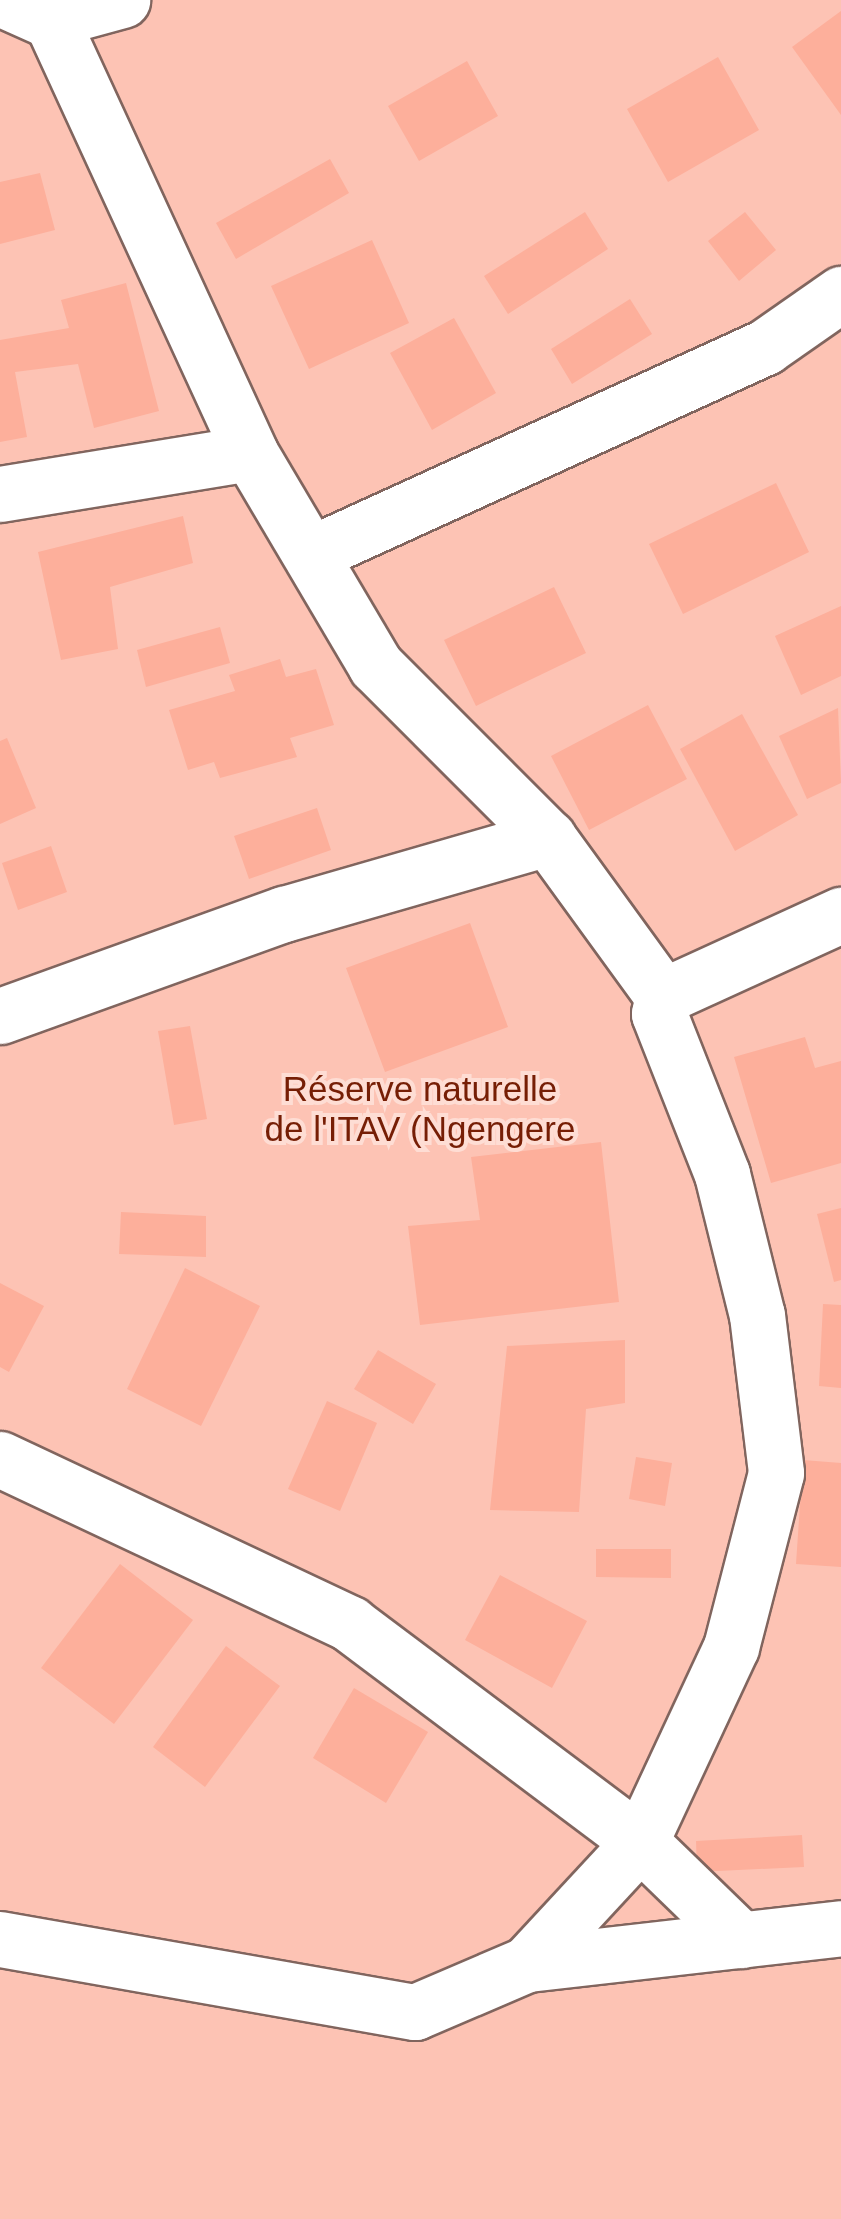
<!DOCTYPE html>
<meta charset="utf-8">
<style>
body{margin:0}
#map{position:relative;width:841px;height:2219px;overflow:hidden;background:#feddd4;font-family:Helvetica,sans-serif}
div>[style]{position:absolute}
.green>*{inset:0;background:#fdc3b4}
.building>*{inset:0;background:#fdaf9b}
.roads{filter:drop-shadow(2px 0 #81655e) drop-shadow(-2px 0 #81655e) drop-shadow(0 2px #81655e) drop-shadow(0 -2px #81655e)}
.minor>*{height:55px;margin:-27.5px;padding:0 27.5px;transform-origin:27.5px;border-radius:27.5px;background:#fff}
span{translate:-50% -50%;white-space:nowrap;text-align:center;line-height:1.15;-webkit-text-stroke:8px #feddd4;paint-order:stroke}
.park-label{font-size:35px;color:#761e05}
</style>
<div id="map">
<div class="green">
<div style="clip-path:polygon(0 0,841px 0,841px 2219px,0 2219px)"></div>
</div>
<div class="building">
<div style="clip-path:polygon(841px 11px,841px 115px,792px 47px)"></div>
<div style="clip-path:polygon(718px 57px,759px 130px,668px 182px,627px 109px)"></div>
<div style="clip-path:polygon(467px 61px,498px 116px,419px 161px,388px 106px)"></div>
<div style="clip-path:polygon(330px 159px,349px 193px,236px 259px,216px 223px)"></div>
<div style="clip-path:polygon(40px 173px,55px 230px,0 244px,0 182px)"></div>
<div style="clip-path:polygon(585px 212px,608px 249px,508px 314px,484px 276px)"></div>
<div style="clip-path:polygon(745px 212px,776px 250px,739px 281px,708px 241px)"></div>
<div style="clip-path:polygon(372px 240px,409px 323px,309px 369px,271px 286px)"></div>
<div style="clip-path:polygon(126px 283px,159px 411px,94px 428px,78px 364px,15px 372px,27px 437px,0 442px,0 340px,69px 328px,61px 300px)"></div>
<div style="clip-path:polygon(630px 299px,652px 334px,572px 384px,551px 349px)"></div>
<div style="clip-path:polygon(454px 318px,496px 393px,432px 430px,390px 353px)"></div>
<div style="clip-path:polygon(776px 483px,809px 552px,683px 614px,649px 544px)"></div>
<div style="clip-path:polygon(183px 516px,193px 563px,110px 587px,118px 649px,61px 660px,38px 552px)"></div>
<div style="clip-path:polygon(554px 587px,586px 653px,476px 706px,444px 640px)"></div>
<div style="clip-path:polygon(841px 606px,841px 676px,801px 695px,775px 636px)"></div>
<div style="clip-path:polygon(220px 627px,230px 663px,146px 687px,137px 650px)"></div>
<div style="clip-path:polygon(280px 659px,286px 677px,316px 669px,334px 725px,290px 738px,297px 757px,220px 778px,214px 762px,188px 770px,169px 710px,235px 691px,229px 675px)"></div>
<div style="clip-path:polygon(648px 705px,687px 779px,589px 830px,551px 756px)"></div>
<div style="clip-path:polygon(838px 708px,841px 783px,807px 799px,779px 736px)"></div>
<div style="clip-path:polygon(742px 714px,798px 815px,735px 851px,680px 749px)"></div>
<div style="clip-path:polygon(7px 738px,36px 808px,0 824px,0 741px)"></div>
<div style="clip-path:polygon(317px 808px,331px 850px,249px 879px,234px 836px)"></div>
<div style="clip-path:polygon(51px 846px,67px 892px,18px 910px,2px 863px)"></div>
<div style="clip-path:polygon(470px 923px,508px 1027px,385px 1072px,346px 968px)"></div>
<div style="clip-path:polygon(190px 1026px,207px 1119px,174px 1125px,158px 1031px)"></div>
<div style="clip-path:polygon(805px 1037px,815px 1068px,841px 1061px,841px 1163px,771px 1183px,734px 1057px)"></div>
<div style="clip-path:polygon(601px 1142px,619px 1302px,420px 1325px,408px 1226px,480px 1220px,471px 1157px)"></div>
<div style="clip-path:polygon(841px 1208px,841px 1280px,834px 1282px,817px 1214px)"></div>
<div style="clip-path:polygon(121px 1212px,206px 1216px,206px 1257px,119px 1254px)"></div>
<div style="clip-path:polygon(185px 1268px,260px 1306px,201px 1426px,127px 1389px)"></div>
<div style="clip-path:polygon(0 1283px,44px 1306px,9px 1372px,0 1367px)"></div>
<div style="clip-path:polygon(823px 1304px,841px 1305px,841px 1388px,819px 1386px)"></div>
<div style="clip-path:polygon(625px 1340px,625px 1403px,586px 1409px,579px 1512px,490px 1510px,507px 1346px)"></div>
<div style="clip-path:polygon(378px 1350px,436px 1384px,413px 1424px,354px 1389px)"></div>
<div style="clip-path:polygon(327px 1401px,377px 1423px,340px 1511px,288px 1489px)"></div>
<div style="clip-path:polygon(636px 1457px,672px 1463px,665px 1506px,629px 1499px)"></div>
<div style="clip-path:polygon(803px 1460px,841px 1463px,841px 1567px,796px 1564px)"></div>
<div style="clip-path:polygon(596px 1549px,671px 1549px,671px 1578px,596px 1577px)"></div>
<div style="clip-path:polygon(120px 1564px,193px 1620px,114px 1724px,41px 1668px)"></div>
<div style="clip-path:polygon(500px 1575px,587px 1621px,552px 1688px,465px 1640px)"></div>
<div style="clip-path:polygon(226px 1646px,280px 1686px,205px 1787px,153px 1747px)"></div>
<div style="clip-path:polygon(354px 1688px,428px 1732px,386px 1803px,313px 1758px)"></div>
<div style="clip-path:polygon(802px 1835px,804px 1867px,697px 1872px,696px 1841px)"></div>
</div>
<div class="roads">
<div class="minor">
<div style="left:4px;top:0;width:49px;rotate:24deg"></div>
<div style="left:49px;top:20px;width:76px;rotate:-15.3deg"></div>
<div style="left:42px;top:0;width:498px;rotate:65.3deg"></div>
<div style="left:250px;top:453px;width:247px;rotate:59.4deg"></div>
<div style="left:376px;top:666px;width:243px;rotate:45deg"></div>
<div style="left:548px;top:838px;width:195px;rotate:54deg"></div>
<div style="left:663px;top:996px;width:18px;rotate:103deg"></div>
<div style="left:659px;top:1014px;width:172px;rotate:68.5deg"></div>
<div style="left:722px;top:1174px;width:145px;rotate:76.1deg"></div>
<div style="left:757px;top:1315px;width:159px;rotate:83.1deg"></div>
<div style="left:776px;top:1473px;width:180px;rotate:104.5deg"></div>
<div style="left:731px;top:1647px;width:215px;rotate:115deg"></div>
<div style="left:640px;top:1842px;width:166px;rotate:132.8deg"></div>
<div style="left:0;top:494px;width:253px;rotate:-9.3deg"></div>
<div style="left:313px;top:553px;width:497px;rotate:-24.5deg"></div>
<div style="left:765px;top:347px;width:93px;rotate:-34.9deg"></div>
<div style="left:663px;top:996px;width:196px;rotate:-24.5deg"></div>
<div style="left:0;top:1016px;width:302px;rotate:-19.8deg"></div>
<div style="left:284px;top:914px;width:275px;rotate:-16.1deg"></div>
<div style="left:0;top:1459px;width:387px;rotate:25.2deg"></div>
<div style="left:350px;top:1624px;width:363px;rotate:36.9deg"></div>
<div style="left:640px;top:1842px;width:141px;rotate:44.1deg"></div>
<div style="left:0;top:1939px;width:421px;rotate:10deg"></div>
<div style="left:415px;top:2012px;width:122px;rotate:-23.2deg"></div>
<div style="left:527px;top:1964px;width:316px;rotate:-6.5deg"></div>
</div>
</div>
<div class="park-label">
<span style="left:420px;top:1109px">Réserve naturelle<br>de l'ITAV (Ngengere</span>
</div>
</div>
